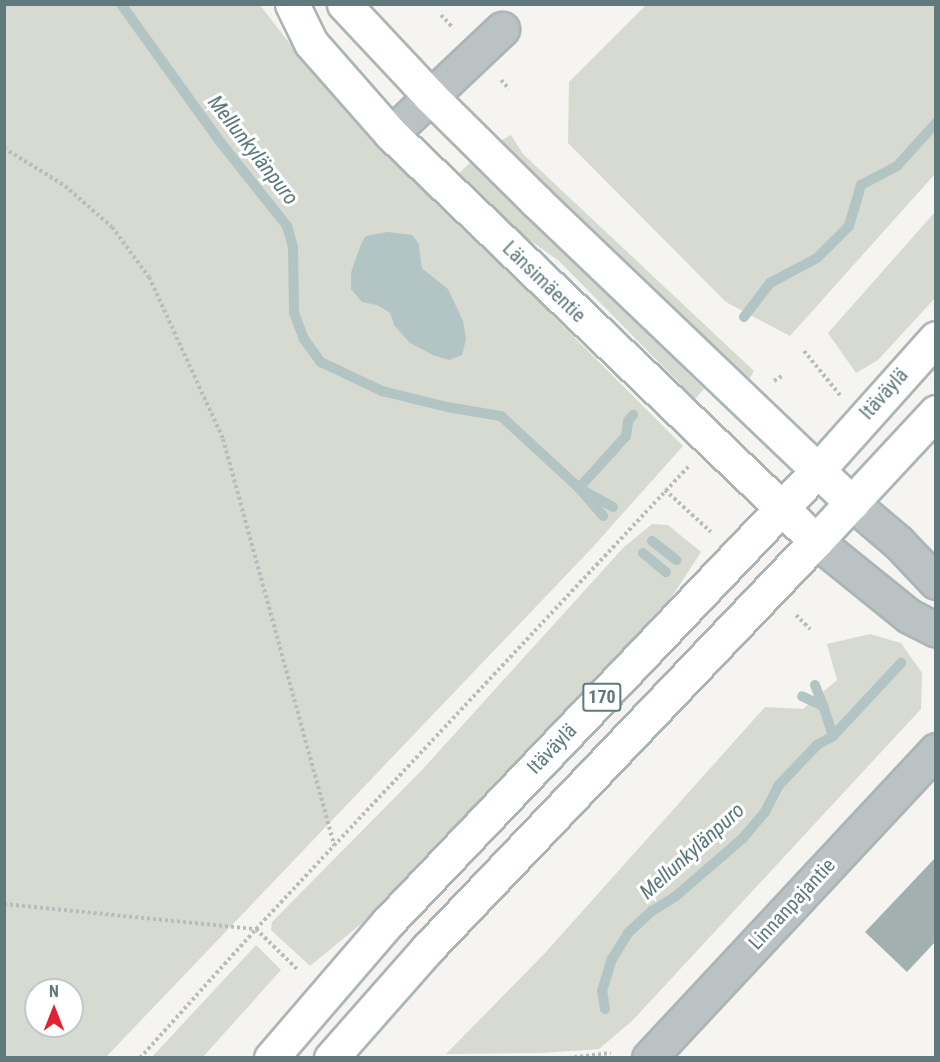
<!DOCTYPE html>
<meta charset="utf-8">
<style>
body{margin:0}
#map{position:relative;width:940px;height:1062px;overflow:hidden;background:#f5f4f1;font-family:"Roboto Condensed",sans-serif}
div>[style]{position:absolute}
.green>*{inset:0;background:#d6dad0}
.water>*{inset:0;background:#b2c4c4}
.stream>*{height:10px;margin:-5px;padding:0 5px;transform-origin:5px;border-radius:5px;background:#b2c4c4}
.building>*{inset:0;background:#a2b0b0}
.path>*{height:4px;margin-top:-2px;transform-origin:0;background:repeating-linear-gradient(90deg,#b7bcbd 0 3px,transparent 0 6px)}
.roads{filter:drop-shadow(2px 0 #acb5b6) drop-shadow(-2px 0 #acb5b6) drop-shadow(0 2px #acb5b6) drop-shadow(0 -2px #acb5b6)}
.minor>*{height:33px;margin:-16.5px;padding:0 16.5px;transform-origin:16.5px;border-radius:16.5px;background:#bbc2c4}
.major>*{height:33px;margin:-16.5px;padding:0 16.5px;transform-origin:16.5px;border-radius:16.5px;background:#fff}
span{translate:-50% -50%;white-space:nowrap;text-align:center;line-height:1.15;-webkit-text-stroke:6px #fff;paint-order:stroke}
.shield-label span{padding:2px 4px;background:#fff;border:2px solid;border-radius:4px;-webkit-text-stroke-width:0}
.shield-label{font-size:18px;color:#5f797c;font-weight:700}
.street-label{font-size:20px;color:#5f797c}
.water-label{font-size:21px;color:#5a7878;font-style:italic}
.frame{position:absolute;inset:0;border:6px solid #5f797c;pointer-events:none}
.north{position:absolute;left:24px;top:978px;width:60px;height:60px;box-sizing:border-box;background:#fff;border:2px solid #bfc9cb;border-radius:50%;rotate:0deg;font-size:16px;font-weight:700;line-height:24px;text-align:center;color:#5f797c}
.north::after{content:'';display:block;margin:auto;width:21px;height:27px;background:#e4212f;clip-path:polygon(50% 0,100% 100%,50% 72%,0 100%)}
</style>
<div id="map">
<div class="green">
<div style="clip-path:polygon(evenodd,5px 5px,260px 5px,294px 49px,358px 121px,683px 446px,591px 549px,106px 1057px,5px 1058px,5px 5px,361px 244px,419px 244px,422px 268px,448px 289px,394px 325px,390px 313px,377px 305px,351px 272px,361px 244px,5px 5px,36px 990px,72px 990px,72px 1026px,36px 1026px,36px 990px)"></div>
<div style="clip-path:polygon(646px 5px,935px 5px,935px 174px,790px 336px,726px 302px,568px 143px,569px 82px)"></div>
<div style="clip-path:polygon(511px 135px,523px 154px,754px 371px,747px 383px,508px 153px,502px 140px)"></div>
<div style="clip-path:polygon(473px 160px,704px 389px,695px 399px,559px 261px,504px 222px,463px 183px,458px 174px)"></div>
<div style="clip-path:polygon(935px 212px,935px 298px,878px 360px,856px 373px,828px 333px)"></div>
<div style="clip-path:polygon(652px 524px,668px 525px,701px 552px,675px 592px,654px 618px,389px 901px,310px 966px,271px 930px,272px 922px,421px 771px,623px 548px)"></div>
<div style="clip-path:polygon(870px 634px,901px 643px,922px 673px,921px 709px,633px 1020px,599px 1049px,542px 1053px,446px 1054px,545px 953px,765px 707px,803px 709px,837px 680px,827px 644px)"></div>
<div style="clip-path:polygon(256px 945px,281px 970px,203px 1057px,152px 1057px)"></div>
</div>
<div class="water">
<div style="clip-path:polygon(387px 232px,412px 235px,419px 244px,422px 268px,448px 289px,463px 321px,466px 339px,462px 355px,449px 360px,433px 355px,410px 343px,394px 325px,390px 313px,377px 305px,362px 302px,351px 289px,351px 272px,361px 244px,366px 236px)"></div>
</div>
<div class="stream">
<div style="left:121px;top:4px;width:171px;rotate:54.3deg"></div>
<div style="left:221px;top:143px;width:106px;rotate:51.5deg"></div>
<div style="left:287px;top:226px;width:22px;rotate:74deg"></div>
<div style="left:293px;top:247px;width:66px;rotate:89.1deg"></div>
<div style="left:294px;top:313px;width:28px;rotate:69deg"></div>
<div style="left:304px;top:339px;width:29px;rotate:54deg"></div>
<div style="left:321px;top:362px;width:68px;rotate:25.4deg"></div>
<div style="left:382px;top:391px;width:67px;rotate:13.8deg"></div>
<div style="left:447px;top:407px;width:55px;rotate:9.5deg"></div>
<div style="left:501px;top:416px;width:106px;rotate:42.7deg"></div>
<div style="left:579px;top:488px;width:37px;rotate:49deg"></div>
<div style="left:744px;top:317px;width:43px;rotate:-52.6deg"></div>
<div style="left:770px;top:283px;width:53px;rotate:-28deg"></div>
<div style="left:817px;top:258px;width:45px;rotate:-45deg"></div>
<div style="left:849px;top:226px;width:43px;rotate:-73.7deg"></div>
<div style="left:861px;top:185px;width:41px;rotate:-27.8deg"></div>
<div style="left:897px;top:166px;width:58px;rotate:-47.8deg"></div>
<div style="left:613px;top:507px;width:39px;rotate:-151deg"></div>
<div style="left:579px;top:488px;width:70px;rotate:-47.9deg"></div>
<div style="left:626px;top:436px;width:15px;rotate:-82deg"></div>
<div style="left:628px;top:421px;width:8px;rotate:-50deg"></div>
<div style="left:652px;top:541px;width:31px;rotate:38deg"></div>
<div style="left:643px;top:553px;width:30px;rotate:40deg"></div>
<div style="left:815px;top:685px;width:22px;rotate:69deg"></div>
<div style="left:833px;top:736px;width:100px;rotate:-47deg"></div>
<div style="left:605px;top:1009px;width:18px;rotate:-99deg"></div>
<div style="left:602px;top:991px;width:34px;rotate:-73deg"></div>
<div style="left:612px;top:959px;width:31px;rotate:-58deg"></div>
<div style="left:628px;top:933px;width:33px;rotate:-43deg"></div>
<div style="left:652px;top:911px;width:28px;rotate:-32deg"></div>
<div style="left:676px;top:896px;width:89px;rotate:-40.9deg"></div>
<div style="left:743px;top:838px;width:34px;rotate:-50deg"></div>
<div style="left:765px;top:812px;width:29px;rotate:-63deg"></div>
<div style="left:778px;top:786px;width:57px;rotate:-46.4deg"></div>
<div style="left:817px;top:745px;width:18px;rotate:-29deg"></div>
<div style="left:833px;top:736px;width:32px;rotate:-108deg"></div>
<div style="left:823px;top:706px;width:23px;rotate:-155deg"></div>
</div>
<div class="building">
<div style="clip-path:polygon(936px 857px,936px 941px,907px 972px,865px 932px)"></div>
</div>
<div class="path">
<div style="left:441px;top:15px;width:18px;rotate:47deg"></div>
<div style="left:501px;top:80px;width:12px;rotate:48deg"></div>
<div style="left:4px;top:148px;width:72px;rotate:31.9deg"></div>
<div style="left:65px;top:186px;width:62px;rotate:41.1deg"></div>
<div style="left:112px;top:227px;width:62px;rotate:53.5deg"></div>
<div style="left:149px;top:277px;width:178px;rotate:65.4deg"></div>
<div style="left:223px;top:439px;width:422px;rotate:74.7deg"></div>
<div style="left:804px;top:351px;width:57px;rotate:50.7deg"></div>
<div style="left:774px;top:381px;width:9px;rotate:-32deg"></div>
<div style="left:665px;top:490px;width:62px;rotate:42.4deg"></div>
<div style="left:796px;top:615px;width:20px;rotate:45deg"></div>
<div style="left:4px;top:904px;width:253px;rotate:5.7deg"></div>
<div style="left:256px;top:929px;width:57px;rotate:44.3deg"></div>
<div style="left:140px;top:1058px;width:173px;rotate:-48deg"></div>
<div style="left:256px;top:929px;width:633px;rotate:-46.92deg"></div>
<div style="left:568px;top:1058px;width:43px;rotate:-6.6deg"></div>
</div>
<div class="roads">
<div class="minor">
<div style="left:391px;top:134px;width:153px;rotate:-43.4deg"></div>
<div style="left:852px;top:503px;width:60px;rotate:40.3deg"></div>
<div style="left:898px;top:542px;width:55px;rotate:46.5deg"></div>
<div style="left:816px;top:541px;width:119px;rotate:38.9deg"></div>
<div style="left:909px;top:616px;width:30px;rotate:27deg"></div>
<div style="left:649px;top:1058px;width:421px;rotate:-47deg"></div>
</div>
<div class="major">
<div style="left:292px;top:4px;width:43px;rotate:64deg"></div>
<div style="left:311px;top:43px;width:121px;rotate:48.7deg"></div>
<div style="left:391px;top:134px;width:588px;rotate:43.76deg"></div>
<div style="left:344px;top:4px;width:126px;rotate:46.9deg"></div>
<div style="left:430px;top:96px;width:149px;rotate:44.7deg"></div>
<div style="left:536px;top:201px;width:437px;rotate:43.7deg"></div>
<div style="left:271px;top:1058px;width:179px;rotate:-49.3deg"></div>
<div style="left:388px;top:922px;width:622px;rotate:-46.43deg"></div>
<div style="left:817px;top:471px;width:178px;rotate:-48.2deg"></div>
<div style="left:331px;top:1058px;width:147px;rotate:-48.6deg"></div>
<div style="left:428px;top:948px;width:562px;rotate:-46.37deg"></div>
<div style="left:816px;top:541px;width:176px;rotate:-47.1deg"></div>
</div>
</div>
<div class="shield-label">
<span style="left:602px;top:697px">170</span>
</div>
<div class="street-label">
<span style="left:544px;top:282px;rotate:44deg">Länsimäentie</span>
<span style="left:884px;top:394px;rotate:-48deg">Itäväylä</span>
<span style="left:552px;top:749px;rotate:-46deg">Itäväylä</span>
<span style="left:792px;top:904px;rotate:-47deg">Linnanpajantie</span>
</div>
<div class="water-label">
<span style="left:253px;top:150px;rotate:52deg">Mellunkylänpuro</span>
<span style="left:692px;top:851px;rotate:-42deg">Mellunkylänpuro</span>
</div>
<div class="frame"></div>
<div class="north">N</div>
</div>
